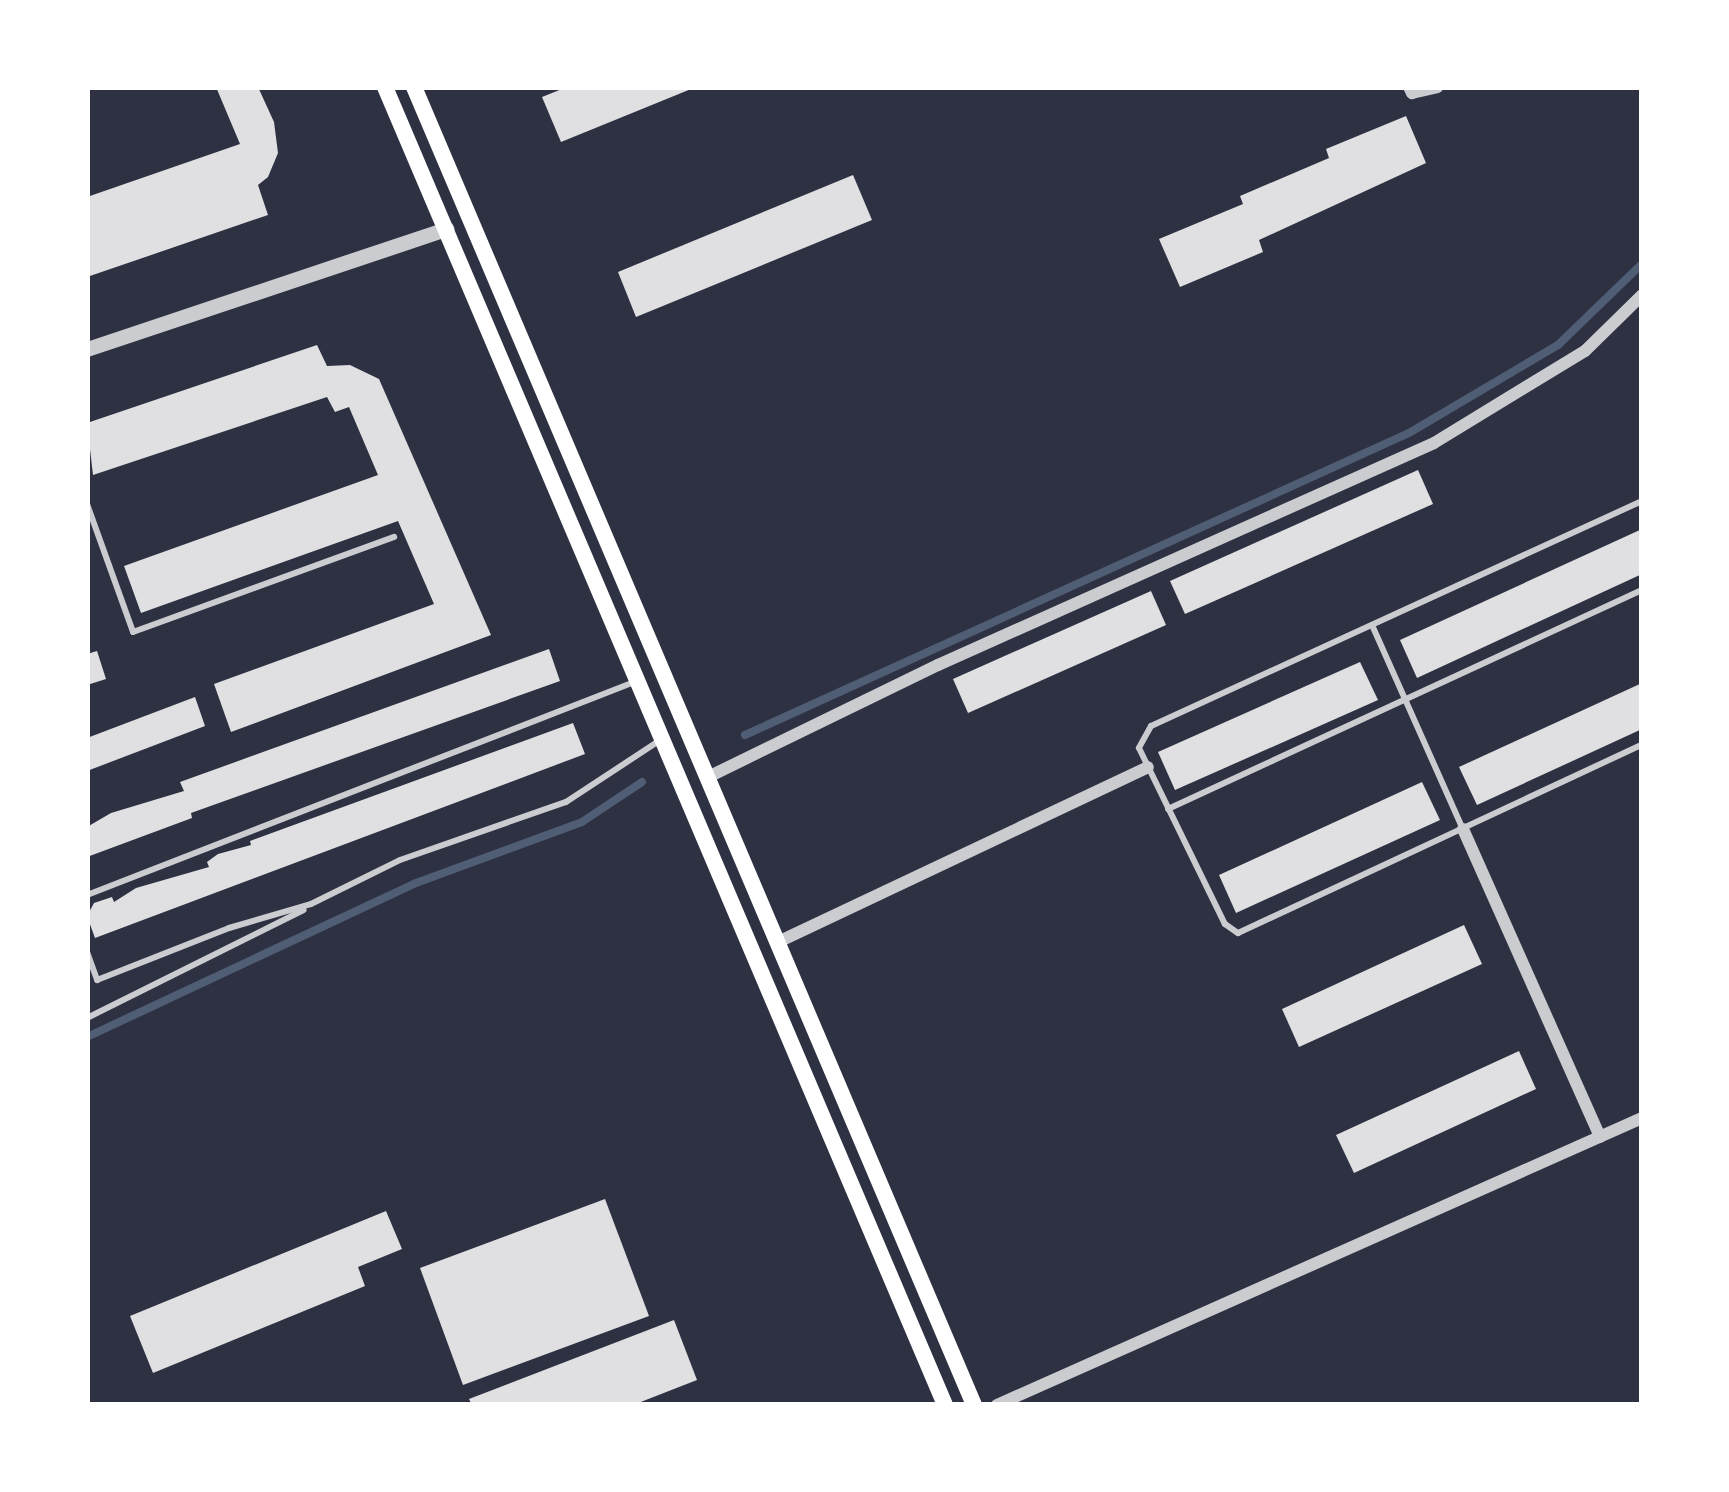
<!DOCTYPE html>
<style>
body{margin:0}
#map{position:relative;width:1729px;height:1492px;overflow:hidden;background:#2d3142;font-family:"Open Sans",sans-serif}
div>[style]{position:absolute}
.stream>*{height:8px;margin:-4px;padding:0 4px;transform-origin:4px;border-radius:4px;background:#4f5d75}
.building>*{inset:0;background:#e0e0e3}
.service>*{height:6px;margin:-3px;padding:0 3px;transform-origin:3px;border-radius:3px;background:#caccd0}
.minor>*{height:12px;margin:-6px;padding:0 6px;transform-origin:6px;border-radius:6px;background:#caccd0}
.tertiary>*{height:15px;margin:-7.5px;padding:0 7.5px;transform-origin:7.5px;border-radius:7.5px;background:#caccd0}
.secondary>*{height:16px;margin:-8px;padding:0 8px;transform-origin:8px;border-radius:8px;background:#fff}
span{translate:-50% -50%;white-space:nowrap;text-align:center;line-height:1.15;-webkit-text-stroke:9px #fff;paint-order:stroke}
.frame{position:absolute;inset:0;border:90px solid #fff;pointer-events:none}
</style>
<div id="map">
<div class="stream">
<div style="left:745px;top:735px;width:729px;rotate:-24.46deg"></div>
<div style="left:1409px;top:433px;width:173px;rotate:-30.6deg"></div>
<div style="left:1558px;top:345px;width:117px;rotate:-44deg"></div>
<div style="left:87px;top:1037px;width:363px;rotate:-25.1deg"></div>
<div style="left:416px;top:883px;width:177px;rotate:-20.2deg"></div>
<div style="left:582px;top:822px;width:72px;rotate:-33.7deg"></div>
</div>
<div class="building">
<div style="clip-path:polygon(216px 87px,258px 87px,274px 122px,278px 153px,268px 177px,258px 185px,268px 215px,87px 277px,87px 197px,240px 144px)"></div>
<div style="clip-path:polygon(567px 87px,696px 87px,561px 142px,542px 97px)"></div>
<div style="clip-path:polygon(1406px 116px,1426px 163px,1259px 240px,1263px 252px,1180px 287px,1159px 239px,1243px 204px,1240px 196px,1329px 158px,1326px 149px)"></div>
<div style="clip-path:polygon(853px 175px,872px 220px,636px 317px,618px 272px)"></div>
<div style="clip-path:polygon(317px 345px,327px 366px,350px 365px,379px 379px,491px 635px,231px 732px,214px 684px,434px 604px,398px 521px,141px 613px,124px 566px,378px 475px,349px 407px,335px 412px,327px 397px,93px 475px,87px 423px)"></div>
<div style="clip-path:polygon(1418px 470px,1433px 504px,1185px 614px,1170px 581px)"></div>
<div style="clip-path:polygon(1642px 529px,1642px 574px,1417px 678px,1400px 640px)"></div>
<div style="clip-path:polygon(1151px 591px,1166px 625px,968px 713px,953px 679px)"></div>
<div style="clip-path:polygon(549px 649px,560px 681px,191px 813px,192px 818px,87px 857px,87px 827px,111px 813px,184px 791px,180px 782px)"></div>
<div style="clip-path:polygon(97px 651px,106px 679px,87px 685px,87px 654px)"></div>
<div style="clip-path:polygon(1360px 662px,1378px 700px,1175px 790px,1158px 752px)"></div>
<div style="clip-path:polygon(1642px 683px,1642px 729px,1477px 805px,1459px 767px)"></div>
<div style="clip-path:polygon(195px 697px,205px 726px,87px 771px,87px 738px)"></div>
<div style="clip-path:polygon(573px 723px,585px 754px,95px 938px,87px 916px,94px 903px,112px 897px,114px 902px,136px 888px,209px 867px,207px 862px,218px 854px,251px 845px,250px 841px)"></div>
<div style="clip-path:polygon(1422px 782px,1440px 820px,1236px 913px,1219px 875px)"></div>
<div style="clip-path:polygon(1464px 925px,1482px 964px,1299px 1047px,1282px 1009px)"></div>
<div style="clip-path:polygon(1519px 1051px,1536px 1089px,1354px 1173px,1336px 1135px)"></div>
<div style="clip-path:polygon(605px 1199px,649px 1316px,463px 1385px,420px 1268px)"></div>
<div style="clip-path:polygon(386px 1211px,402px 1249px,358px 1267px,365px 1286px,153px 1373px,130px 1316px)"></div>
<div style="clip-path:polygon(674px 1320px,697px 1380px,633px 1405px,472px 1405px,469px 1399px)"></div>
</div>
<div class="service">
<div style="left:1642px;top:501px;width:540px;rotate:155.38deg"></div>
<div style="left:1151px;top:726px;width:25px;rotate:119deg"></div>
<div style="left:1139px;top:748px;width:196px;rotate:64deg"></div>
<div style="left:1225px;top:924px;width:16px;rotate:35deg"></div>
<div style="left:1238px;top:933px;width:446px;rotate:-25deg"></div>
<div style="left:87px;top:504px;width:136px;rotate:70.2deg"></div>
<div style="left:133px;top:632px;width:278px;rotate:-20deg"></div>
<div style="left:1372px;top:625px;width:223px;rotate:66deg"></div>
<div style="left:1168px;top:809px;width:522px;rotate:-24.8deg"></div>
<div style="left:87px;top:895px;width:590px;rotate:-21.26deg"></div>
<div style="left:87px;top:952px;width:30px;rotate:70deg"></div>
<div style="left:97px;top:980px;width:142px;rotate:-21.5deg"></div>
<div style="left:229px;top:928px;width:85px;rotate:-16.3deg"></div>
<div style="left:311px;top:904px;width:99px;rotate:-26.3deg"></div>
<div style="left:400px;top:860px;width:176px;rotate:-19.3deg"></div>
<div style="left:566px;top:802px;width:111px;rotate:-33.3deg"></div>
<div style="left:87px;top:1018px;width:242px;rotate:-26.5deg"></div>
</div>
<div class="minor">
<div style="left:1409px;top:87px;width:7px;rotate:63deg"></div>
<div style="left:1412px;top:93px;width:26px;rotate:-13deg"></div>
<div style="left:708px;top:777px;width:256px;rotate:-26deg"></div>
<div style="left:938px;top:665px;width:543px;rotate:-24.11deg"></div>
<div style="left:1434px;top:443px;width:177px;rotate:-31.4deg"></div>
<div style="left:1585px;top:351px;width:80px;rotate:-44.5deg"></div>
<div style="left:1463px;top:829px;width:337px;rotate:66deg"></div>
<div style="left:778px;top:942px;width:409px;rotate:-25.3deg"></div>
<div style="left:997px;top:1405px;width:706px;rotate:-23.99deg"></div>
</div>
<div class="tertiary">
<div style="left:87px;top:349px;width:379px;rotate:-18.5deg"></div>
</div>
<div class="secondary">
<div style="left:385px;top:87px;width:1432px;rotate:66.98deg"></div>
<div style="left:414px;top:87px;width:1432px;rotate:66.98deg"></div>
</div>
<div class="frame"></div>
</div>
